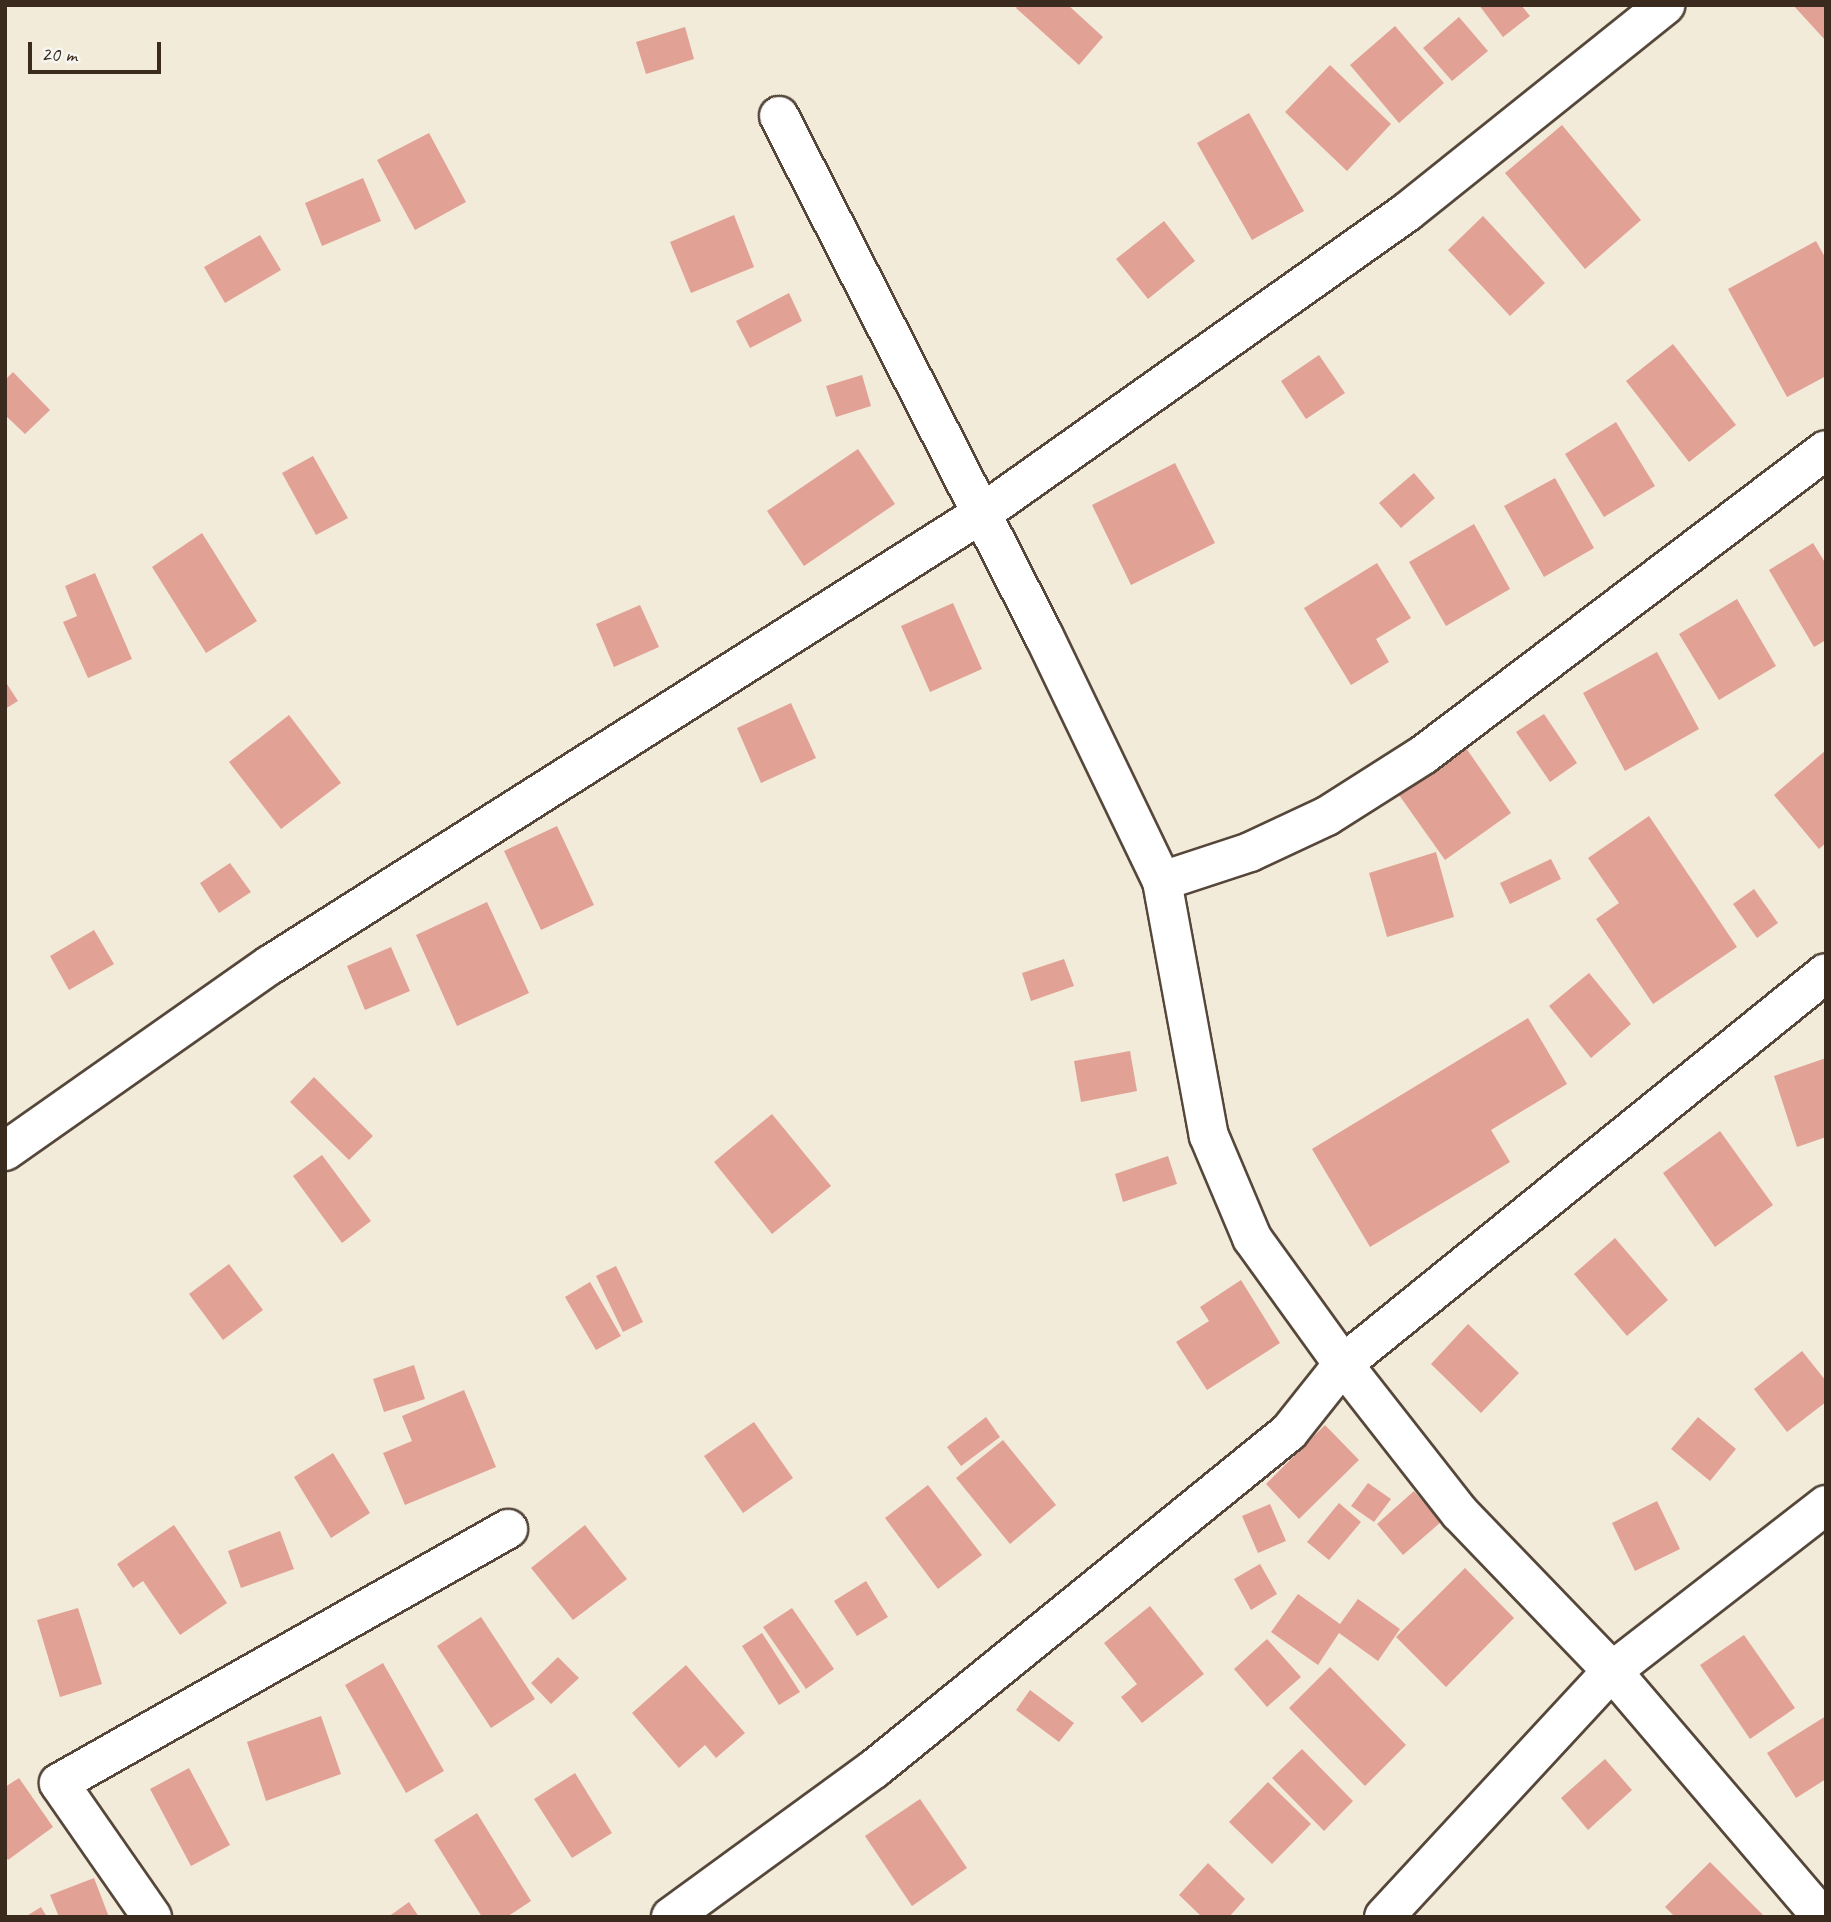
<!DOCTYPE html>
<style>
body{margin:0}
#map{position:relative;width:1831px;height:1922px;overflow:hidden;background:#f2ebda;font-family:Caveat,sans-serif}
div>[style]{position:absolute}
.building>*{inset:0;background:#e2a195}
.roads{filter:drop-shadow(2px 0 #56473a) drop-shadow(-2px 0 #56473a) drop-shadow(0 2px #56473a) drop-shadow(0 -2px #56473a)}
.street>*{height:38px;margin:-19px;padding:0 19px;transform-origin:19px;border-radius:19px;background:#fff}
span{translate:-50% -50%;white-space:nowrap;text-align:center;line-height:1.15;-webkit-text-stroke:5px #f6f6f2;paint-order:stroke}
.frame{position:absolute;inset:0;border:7px solid #3b2a1e;pointer-events:none}
.scale{position:absolute;left:28px;top:42px;width:133px;height:32px;box-sizing:border-box;border:4px solid #3b2a1e;border-top:0;padding-left:9px;font-size:21px;line-height:24px;white-space:nowrap;color:#3b2a1e;-webkit-text-stroke:5px #f6f6f2;paint-order:stroke}
</style>
<div id="map">
<div class="building">
<div style="clip-path:polygon(1018px 5px,1068px 5px,1103px 37px,1079px 65px,1016px 8px)"></div>
<div style="clip-path:polygon(1479px 5px,1521px 5px,1530px 16px,1503px 37px)"></div>
<div style="clip-path:polygon(1793px 5px,1826px 5px,1826px 41px)"></div>
<div style="clip-path:polygon(1459px 17px,1488px 51px,1452px 81px,1423px 48px)"></div>
<div style="clip-path:polygon(1395px 26px,1444px 83px,1399px 123px,1350px 65px)"></div>
<div style="clip-path:polygon(685px 27px,694px 59px,646px 74px,636px 42px)"></div>
<div style="clip-path:polygon(1330px 65px,1391px 124px,1347px 171px,1285px 112px)"></div>
<div style="clip-path:polygon(1249px 113px,1304px 211px,1252px 240px,1197px 143px)"></div>
<div style="clip-path:polygon(1562px 125px,1641px 220px,1585px 269px,1505px 173px)"></div>
<div style="clip-path:polygon(429px 133px,466px 202px,415px 230px,377px 160px)"></div>
<div style="clip-path:polygon(363px 178px,381px 221px,322px 246px,305px 203px)"></div>
<div style="clip-path:polygon(734px 215px,754px 267px,691px 293px,670px 242px)"></div>
<div style="clip-path:polygon(1483px 216px,1545px 283px,1510px 316px,1448px 250px)"></div>
<div style="clip-path:polygon(1164px 221px,1195px 261px,1148px 299px,1116px 259px)"></div>
<div style="clip-path:polygon(260px 235px,281px 270px,225px 303px,204px 267px)"></div>
<div style="clip-path:polygon(1816px 241px,1826px 259px,1826px 376px,1787px 397px,1728px 289px)"></div>
<div style="clip-path:polygon(789px 293px,802px 321px,750px 348px,736px 321px)"></div>
<div style="clip-path:polygon(1673px 344px,1736px 425px,1689px 462px,1626px 381px)"></div>
<div style="clip-path:polygon(1319px 355px,1345px 393px,1306px 419px,1281px 381px)"></div>
<div style="clip-path:polygon(13px 372px,50px 410px,25px 434px,5px 415px,5px 380px)"></div>
<div style="clip-path:polygon(862px 375px,871px 406px,836px 417px,826px 386px)"></div>
<div style="clip-path:polygon(1616px 422px,1655px 486px,1604px 517px,1565px 454px)"></div>
<div style="clip-path:polygon(858px 449px,895px 504px,804px 566px,767px 511px)"></div>
<div style="clip-path:polygon(313px 456px,348px 518px,316px 535px,282px 473px)"></div>
<div style="clip-path:polygon(1175px 463px,1215px 543px,1131px 585px,1092px 505px)"></div>
<div style="clip-path:polygon(1414px 473px,1435px 498px,1401px 528px,1379px 503px)"></div>
<div style="clip-path:polygon(1555px 478px,1594px 548px,1544px 577px,1504px 506px)"></div>
<div style="clip-path:polygon(1474px 524px,1510px 589px,1446px 626px,1409px 562px)"></div>
<div style="clip-path:polygon(202px 533px,257px 621px,206px 653px,152px 567px)"></div>
<div style="clip-path:polygon(1813px 543px,1826px 564px,1826px 640px,1814px 647px,1769px 570px)"></div>
<div style="clip-path:polygon(1377px 563px,1411px 618px,1376px 639px,1389px 662px,1351px 685px,1304px 608px)"></div>
<div style="clip-path:polygon(95px 573px,132px 659px,88px 678px,63px 622px,77px 616px,65px 586px)"></div>
<div style="clip-path:polygon(1737px 599px,1776px 666px,1719px 700px,1679px 634px)"></div>
<div style="clip-path:polygon(953px 603px,982px 669px,930px 692px,901px 626px)"></div>
<div style="clip-path:polygon(640px 605px,659px 647px,614px 667px,596px 624px)"></div>
<div style="clip-path:polygon(1657px 652px,1699px 729px,1625px 771px,1583px 693px)"></div>
<div style="clip-path:polygon(5px 681px,18px 701px,5px 709px)"></div>
<div style="clip-path:polygon(791px 703px,816px 758px,761px 783px,737px 728px)"></div>
<div style="clip-path:polygon(1544px 714px,1577px 763px,1550px 782px,1516px 732px)"></div>
<div style="clip-path:polygon(289px 715px,341px 783px,281px 829px,229px 762px)"></div>
<div style="clip-path:polygon(1466px 748px,1511px 813px,1445px 860px,1399px 795px)"></div>
<div style="clip-path:polygon(1826px 750px,1826px 843px,1819px 849px,1774px 795px)"></div>
<div style="clip-path:polygon(1649px 816px,1737px 947px,1653px 1004px,1596px 919px,1619px 903px,1588px 858px)"></div>
<div style="clip-path:polygon(557px 826px,594px 905px,541px 930px,504px 851px)"></div>
<div style="clip-path:polygon(1436px 852px,1454px 917px,1387px 937px,1369px 873px)"></div>
<div style="clip-path:polygon(1551px 859px,1561px 879px,1510px 904px,1500px 883px)"></div>
<div style="clip-path:polygon(230px 863px,251px 892px,219px 913px,200px 883px)"></div>
<div style="clip-path:polygon(1754px 889px,1778px 923px,1757px 938px,1733px 904px)"></div>
<div style="clip-path:polygon(487px 902px,529px 993px,457px 1026px,416px 935px)"></div>
<div style="clip-path:polygon(94px 930px,114px 964px,69px 990px,50px 956px)"></div>
<div style="clip-path:polygon(391px 947px,410px 991px,365px 1010px,347px 966px)"></div>
<div style="clip-path:polygon(1064px 959px,1074px 986px,1031px 1001px,1022px 973px)"></div>
<div style="clip-path:polygon(1589px 973px,1631px 1024px,1591px 1058px,1549px 1006px)"></div>
<div style="clip-path:polygon(1528px 1018px,1567px 1084px,1491px 1130px,1510px 1162px,1370px 1247px,1312px 1149px)"></div>
<div style="clip-path:polygon(1130px 1051px,1137px 1091px,1081px 1102px,1074px 1061px)"></div>
<div style="clip-path:polygon(1826px 1058px,1826px 1137px,1797px 1147px,1774px 1076px)"></div>
<div style="clip-path:polygon(314px 1077px,373px 1136px,349px 1160px,290px 1102px)"></div>
<div style="clip-path:polygon(772px 1114px,831px 1186px,772px 1234px,714px 1162px)"></div>
<div style="clip-path:polygon(1720px 1131px,1773px 1205px,1715px 1247px,1663px 1173px)"></div>
<div style="clip-path:polygon(322px 1155px,371px 1221px,342px 1243px,293px 1176px)"></div>
<div style="clip-path:polygon(1168px 1156px,1177px 1184px,1123px 1202px,1115px 1174px)"></div>
<div style="clip-path:polygon(1615px 1238px,1668px 1300px,1627px 1336px,1574px 1274px)"></div>
<div style="clip-path:polygon(229px 1264px,263px 1310px,223px 1340px,189px 1294px)"></div>
<div style="clip-path:polygon(616px 1266px,643px 1322px,623px 1332px,596px 1276px)"></div>
<div style="clip-path:polygon(1241px 1280px,1280px 1343px,1207px 1390px,1176px 1342px,1209px 1321px,1200px 1307px)"></div>
<div style="clip-path:polygon(590px 1282px,621px 1336px,596px 1350px,565px 1297px)"></div>
<div style="clip-path:polygon(1468px 1324px,1519px 1373px,1481px 1413px,1431px 1364px)"></div>
<div style="clip-path:polygon(1802px 1351px,1826px 1381px,1826px 1402px,1787px 1432px,1754px 1389px)"></div>
<div style="clip-path:polygon(414px 1365px,425px 1399px,384px 1412px,373px 1379px)"></div>
<div style="clip-path:polygon(464px 1390px,496px 1467px,405px 1505px,383px 1453px,412px 1441px,402px 1416px)"></div>
<div style="clip-path:polygon(986px 1417px,1000px 1437px,961px 1466px,947px 1447px)"></div>
<div style="clip-path:polygon(1698px 1417px,1736px 1449px,1710px 1481px,1671px 1449px)"></div>
<div style="clip-path:polygon(754px 1422px,793px 1478px,743px 1513px,704px 1456px)"></div>
<div style="clip-path:polygon(1325px 1425px,1359px 1460px,1299px 1519px,1266px 1484px)"></div>
<div style="clip-path:polygon(1003px 1440px,1056px 1505px,1010px 1544px,956px 1478px)"></div>
<div style="clip-path:polygon(333px 1453px,370px 1513px,331px 1538px,294px 1477px)"></div>
<div style="clip-path:polygon(1368px 1483px,1391px 1499px,1374px 1522px,1351px 1506px)"></div>
<div style="clip-path:polygon(928px 1485px,982px 1555px,938px 1589px,885px 1518px)"></div>
<div style="clip-path:polygon(1414px 1491px,1441px 1522px,1403px 1555px,1377px 1524px)"></div>
<div style="clip-path:polygon(1657px 1501px,1680px 1549px,1635px 1571px,1612px 1523px)"></div>
<div style="clip-path:polygon(1339px 1503px,1361px 1522px,1329px 1560px,1307px 1542px)"></div>
<div style="clip-path:polygon(1270px 1504px,1286px 1541px,1258px 1553px,1242px 1516px)"></div>
<div style="clip-path:polygon(174px 1525px,227px 1603px,180px 1635px,143px 1581px,133px 1588px,117px 1564px)"></div>
<div style="clip-path:polygon(585px 1525px,627px 1579px,573px 1620px,531px 1568px)"></div>
<div style="clip-path:polygon(280px 1531px,294px 1569px,241px 1588px,228px 1551px)"></div>
<div style="clip-path:polygon(1260px 1564px,1277px 1594px,1251px 1610px,1234px 1579px)"></div>
<div style="clip-path:polygon(1465px 1568px,1514px 1618px,1446px 1687px,1396px 1637px)"></div>
<div style="clip-path:polygon(866px 1581px,888px 1617px,857px 1636px,834px 1601px)"></div>
<div style="clip-path:polygon(1298px 1594px,1340px 1624px,1358px 1599px,1400px 1629px,1378px 1661px,1339px 1633px,1318px 1665px,1271px 1632px)"></div>
<div style="clip-path:polygon(1150px 1606px,1204px 1674px,1142px 1723px,1121px 1697px,1137px 1684px,1104px 1643px)"></div>
<div style="clip-path:polygon(78px 1608px,102px 1684px,60px 1697px,37px 1620px)"></div>
<div style="clip-path:polygon(792px 1608px,834px 1669px,806px 1689px,763px 1627px)"></div>
<div style="clip-path:polygon(481px 1617px,535px 1699px,491px 1728px,437px 1646px)"></div>
<div style="clip-path:polygon(762px 1633px,800px 1692px,779px 1705px,742px 1646px)"></div>
<div style="clip-path:polygon(1744px 1635px,1795px 1708px,1750px 1739px,1700px 1665px)"></div>
<div style="clip-path:polygon(1267px 1639px,1301px 1677px,1267px 1707px,1234px 1669px)"></div>
<div style="clip-path:polygon(558px 1657px,579px 1678px,551px 1704px,531px 1683px)"></div>
<div style="clip-path:polygon(383px 1663px,444px 1771px,406px 1793px,345px 1685px)"></div>
<div style="clip-path:polygon(686px 1665px,745px 1733px,716px 1758px,705px 1745px,679px 1768px,632px 1713px)"></div>
<div style="clip-path:polygon(1330px 1667px,1406px 1745px,1365px 1786px,1289px 1708px)"></div>
<div style="clip-path:polygon(1030px 1690px,1074px 1723px,1059px 1742px,1016px 1710px)"></div>
<div style="clip-path:polygon(321px 1716px,341px 1774px,266px 1801px,247px 1742px)"></div>
<div style="clip-path:polygon(1826px 1716px,1826px 1779px,1796px 1798px,1767px 1753px)"></div>
<div style="clip-path:polygon(1302px 1749px,1353px 1801px,1324px 1831px,1272px 1778px)"></div>
<div style="clip-path:polygon(1605px 1759px,1632px 1790px,1588px 1830px,1561px 1798px)"></div>
<div style="clip-path:polygon(189px 1768px,230px 1845px,191px 1866px,150px 1789px)"></div>
<div style="clip-path:polygon(575px 1773px,612px 1833px,572px 1858px,534px 1799px)"></div>
<div style="clip-path:polygon(19px 1778px,53px 1827px,8px 1860px,5px 1855px,5px 1787px)"></div>
<div style="clip-path:polygon(1268px 1782px,1311px 1824px,1272px 1864px,1229px 1822px)"></div>
<div style="clip-path:polygon(920px 1799px,967px 1868px,912px 1906px,865px 1836px)"></div>
<div style="clip-path:polygon(477px 1813px,531px 1901px,507px 1917px,482px 1917px,434px 1840px)"></div>
<div style="clip-path:polygon(1710px 1862px,1765px 1917px,1675px 1917px,1665px 1907px)"></div>
<div style="clip-path:polygon(1208px 1863px,1245px 1899px,1229px 1917px,1202px 1917px,1179px 1895px)"></div>
<div style="clip-path:polygon(94px 1878px,109px 1917px,59px 1917px,50px 1895px)"></div>
<div style="clip-path:polygon(409px 1902px,419px 1917px,388px 1917px)"></div>
<div style="clip-path:polygon(41px 1907px,47px 1917px,25px 1917px)"></div>
</div>
<div class="roads">
<div class="street">
<div style="left:779px;top:116px;width:584px;rotate:63deg"></div>
<div style="left:1044px;top:636px;width:272px;rotate:64.3deg"></div>
<div style="left:1162px;top:881px;width:259px;rotate:79.6deg"></div>
<div style="left:1209px;top:1136px;width:111px;rotate:67.1deg"></div>
<div style="left:1252px;top:1238px;width:155px;rotate:54.2deg"></div>
<div style="left:1343px;top:1364px;width:189px;rotate:51.9deg"></div>
<div style="left:1460px;top:1513px;width:219px;rotate:46.1deg"></div>
<div style="left:1612px;top:1671px;width:323px;rotate:49.5deg"></div>
<div style="left:1162px;top:881px;width:93px;rotate:-18.2deg"></div>
<div style="left:1250px;top:852px;width:85px;rotate:-25.1deg"></div>
<div style="left:1327px;top:816px;width:114px;rotate:-32.4deg"></div>
<div style="left:1423px;top:755px;width:505px;rotate:-37.12deg"></div>
<div style="left:5px;top:1151px;width:324px;rotate:-35.1deg"></div>
<div style="left:270px;top:965px;width:842px;rotate:-32.39deg"></div>
<div style="left:981px;top:514px;width:522px;rotate:-35.33deg"></div>
<div style="left:1407px;top:212px;width:331px;rotate:-38.7deg"></div>
<div style="left:152px;top:1917px;width:163px;rotate:-124.8deg"></div>
<div style="left:59px;top:1783px;width:516px;rotate:-29.5deg"></div>
<div style="left:671px;top:1917px;width:251px;rotate:-36.1deg"></div>
<div style="left:874px;top:1769px;width:535px;rotate:-39.08deg"></div>
<div style="left:1289px;top:1432px;width:87px;rotate:-51.5deg"></div>
<div style="left:1343px;top:1364px;width:621px;rotate:-38.99deg"></div>
<div style="left:1384px;top:1917px;width:335px;rotate:-47.2deg"></div>
<div style="left:1612px;top:1671px;width:271px;rotate:-37.8deg"></div>
</div>
</div>
<div class="frame"></div>
<div class="scale">20 m</div>
</div>
